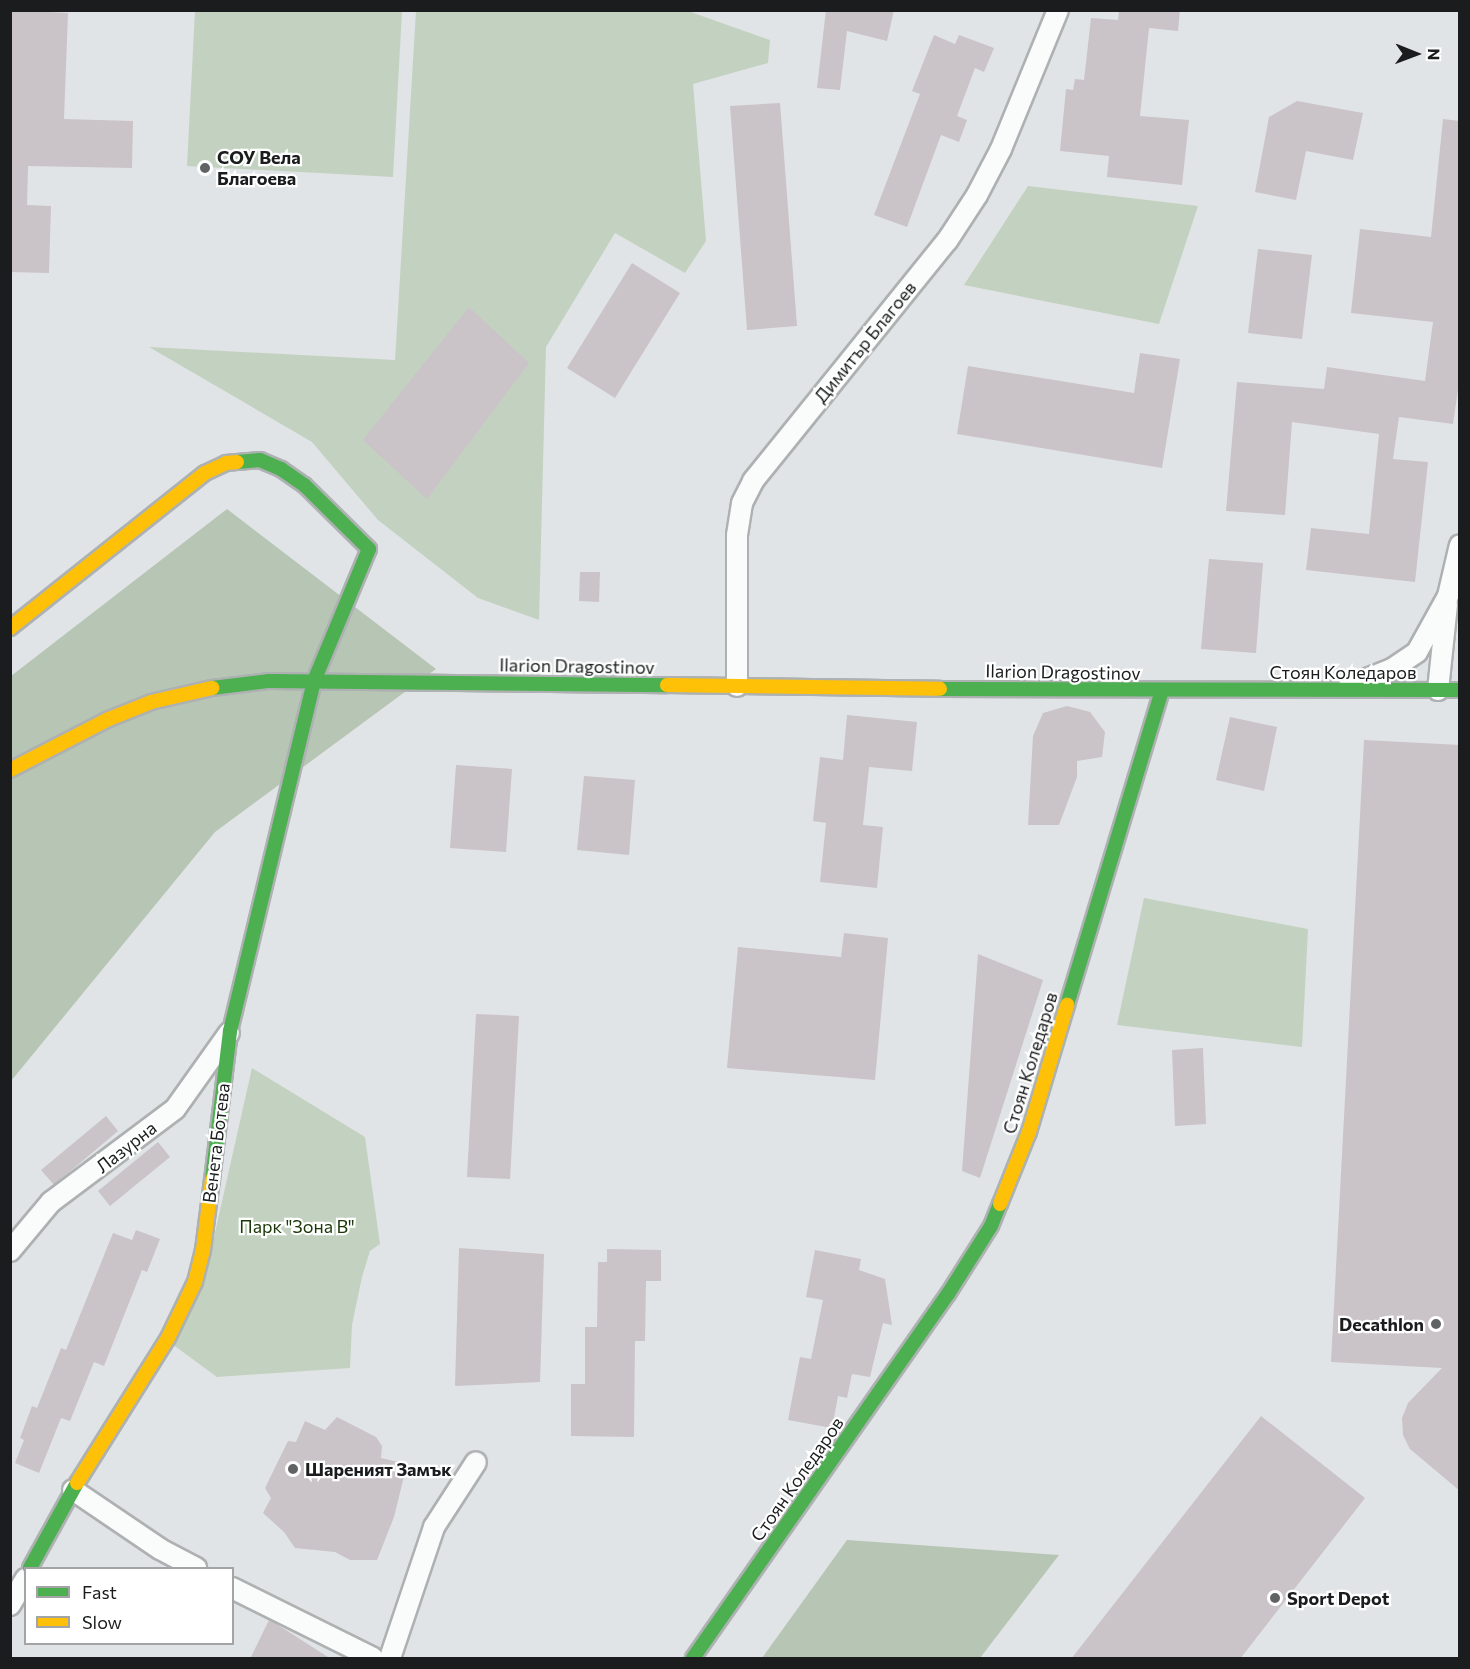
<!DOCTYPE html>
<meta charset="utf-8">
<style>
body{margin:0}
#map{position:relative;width:1470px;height:1669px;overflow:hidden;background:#e1e4e6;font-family:Commissioner,sans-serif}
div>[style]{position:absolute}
.green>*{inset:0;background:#c3d1c0}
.forest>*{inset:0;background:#b7c5b4}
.building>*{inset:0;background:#cac3c7}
.roads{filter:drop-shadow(2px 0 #aeb1b2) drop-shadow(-2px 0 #aeb1b2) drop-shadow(0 2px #aeb1b2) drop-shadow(0 -2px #aeb1b2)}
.street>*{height:20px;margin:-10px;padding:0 10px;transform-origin:10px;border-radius:10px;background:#fafbfb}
.fast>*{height:14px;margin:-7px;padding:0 7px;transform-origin:7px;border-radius:7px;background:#4caf50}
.slow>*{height:14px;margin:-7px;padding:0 7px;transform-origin:7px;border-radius:7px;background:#ffc107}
.dots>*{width:16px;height:16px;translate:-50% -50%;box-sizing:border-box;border:3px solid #fff;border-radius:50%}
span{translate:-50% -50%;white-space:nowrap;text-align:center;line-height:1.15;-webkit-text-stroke:4.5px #fff;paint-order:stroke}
.poi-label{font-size:18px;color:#1a1c1d;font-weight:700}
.left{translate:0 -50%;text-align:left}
.right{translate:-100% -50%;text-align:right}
.street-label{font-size:18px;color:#1a1c1d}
.park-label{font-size:18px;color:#1a3807}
.frame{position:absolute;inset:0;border:12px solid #1a1c1d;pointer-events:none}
.legend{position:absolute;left:24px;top:1567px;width:210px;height:78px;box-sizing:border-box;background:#fff;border:2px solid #a3a4a5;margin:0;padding:8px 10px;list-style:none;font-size:18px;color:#1a1c1d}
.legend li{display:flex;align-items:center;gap:12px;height:30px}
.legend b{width:30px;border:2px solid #a3a4a5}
.north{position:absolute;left:1386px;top:24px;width:60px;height:60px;-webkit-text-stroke:4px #fff;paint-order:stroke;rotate:91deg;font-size:16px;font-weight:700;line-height:24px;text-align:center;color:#1a1c1d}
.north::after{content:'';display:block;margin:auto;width:21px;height:27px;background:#1a1c1d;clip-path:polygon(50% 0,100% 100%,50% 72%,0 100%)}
</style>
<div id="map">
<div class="green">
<div style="clip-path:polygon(195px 11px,402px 11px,393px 177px,187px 166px)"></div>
<div style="clip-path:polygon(416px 11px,688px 11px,770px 40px,768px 63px,693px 84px,706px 241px,685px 273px,615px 233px,546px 347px,539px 620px,478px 598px,378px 520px,312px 442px,149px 347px,395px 360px)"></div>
<div style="clip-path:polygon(1028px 186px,1198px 206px,1159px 324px,964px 285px)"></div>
<div style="clip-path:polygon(1144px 898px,1308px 929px,1302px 1047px,1117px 1025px)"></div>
<div style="clip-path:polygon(252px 1068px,365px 1137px,380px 1244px,370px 1251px,362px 1277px,352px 1325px,350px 1368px,217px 1377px,172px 1344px,205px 1277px)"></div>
</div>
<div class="forest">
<div style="clip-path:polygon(227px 509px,436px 669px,215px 832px,11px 1081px,11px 676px)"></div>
<div style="clip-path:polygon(847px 1540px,1059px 1555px,980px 1658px,762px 1658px)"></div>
</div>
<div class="building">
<div style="clip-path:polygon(12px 10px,68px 13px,64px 119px,133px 121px,132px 168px,28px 166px,27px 205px,51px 206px,49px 273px,10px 272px)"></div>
<div style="clip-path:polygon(826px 10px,894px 10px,887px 41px,847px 31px,840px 90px,817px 88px)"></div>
<div style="clip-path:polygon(1119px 10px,1180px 10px,1178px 31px,1149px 28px,1140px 116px,1189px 120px,1182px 185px,1107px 177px,1109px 156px,1060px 151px,1066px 89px,1073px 90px,1075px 79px,1084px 80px,1091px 18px,1118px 20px)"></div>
<div style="clip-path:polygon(934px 35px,955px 44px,959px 35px,994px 48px,984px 72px,975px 68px,957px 116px,967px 120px,959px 142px,941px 135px,907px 227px,874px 215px,920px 94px,912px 91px)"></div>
<div style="clip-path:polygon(1297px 101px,1363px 113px,1353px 160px,1306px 151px,1296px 200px,1255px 192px,1269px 117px)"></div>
<div style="clip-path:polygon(780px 103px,797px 326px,747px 330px,730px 106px)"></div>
<div style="clip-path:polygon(1443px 119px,1460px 121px,1460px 376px,1453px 424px,1399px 417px,1393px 459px,1428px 462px,1415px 582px,1306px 570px,1311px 528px,1369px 534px,1379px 434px,1292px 422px,1285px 515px,1226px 511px,1237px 382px,1324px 389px,1327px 367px,1425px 381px,1433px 322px,1351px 313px,1360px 229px,1431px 237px)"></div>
<div style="clip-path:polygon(1258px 249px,1312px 255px,1302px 339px,1248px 333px)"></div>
<div style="clip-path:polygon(632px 263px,680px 293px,615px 398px,567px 368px)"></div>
<div style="clip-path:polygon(469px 307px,529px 363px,427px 499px,363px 440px)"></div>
<div style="clip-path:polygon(1140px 353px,1180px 359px,1162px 468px,957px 434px,968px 366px,1134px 393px)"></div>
<div style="clip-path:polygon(1209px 559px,1263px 563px,1256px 653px,1201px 649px)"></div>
<div style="clip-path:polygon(580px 572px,600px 572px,599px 602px,579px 601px)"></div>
<div style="clip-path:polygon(1067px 706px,1090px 712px,1105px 732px,1102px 757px,1077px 761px,1077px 777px,1059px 825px,1028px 825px,1033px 736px,1043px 713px)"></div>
<div style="clip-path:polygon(847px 715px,917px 722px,912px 771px,869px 767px,863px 825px,883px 827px,877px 888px,820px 882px,826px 823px,813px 821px,820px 757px,843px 760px)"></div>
<div style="clip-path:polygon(1230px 717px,1277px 727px,1264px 791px,1216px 780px)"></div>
<div style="clip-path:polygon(1364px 740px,1460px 745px,1460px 1491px,1410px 1449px,1403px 1435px,1402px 1418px,1408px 1403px,1442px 1368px,1331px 1362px)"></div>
<div style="clip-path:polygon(456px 765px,512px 769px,506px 852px,450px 848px)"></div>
<div style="clip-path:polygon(584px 776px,635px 780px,629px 855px,577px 850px)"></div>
<div style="clip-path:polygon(844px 933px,888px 938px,875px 1080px,727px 1068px,738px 947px,841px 957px)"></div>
<div style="clip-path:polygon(978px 954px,1043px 980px,980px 1178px,962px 1171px)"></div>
<div style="clip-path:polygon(476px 1014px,519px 1016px,510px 1179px,467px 1177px)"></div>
<div style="clip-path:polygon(1203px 1048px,1206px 1124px,1175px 1126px,1172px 1050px)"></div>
<div style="clip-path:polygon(106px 1116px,118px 1131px,54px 1185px,41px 1170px)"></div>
<div style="clip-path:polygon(158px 1142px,170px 1157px,110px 1206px,98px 1191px)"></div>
<div style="clip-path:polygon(136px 1230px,160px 1239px,147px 1272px,142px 1270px,104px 1366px,94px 1362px,70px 1421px,61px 1418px,39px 1473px,15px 1463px,24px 1440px,20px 1438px,32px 1406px,37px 1408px,61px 1348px,66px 1350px,113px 1233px,132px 1240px)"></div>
<div style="clip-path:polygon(459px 1248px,544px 1254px,540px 1382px,455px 1386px)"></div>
<div style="clip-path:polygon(607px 1249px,661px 1250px,661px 1281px,646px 1281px,645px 1341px,635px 1341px,634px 1437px,571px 1436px,571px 1384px,585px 1384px,585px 1327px,597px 1327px,598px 1262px,607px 1262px)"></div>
<div style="clip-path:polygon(815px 1250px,861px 1259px,859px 1270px,885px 1279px,892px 1325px,883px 1323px,870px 1377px,852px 1374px,847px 1398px,838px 1396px,832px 1428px,788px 1420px,800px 1357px,811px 1359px,823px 1300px,806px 1297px)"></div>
<div style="clip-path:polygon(1261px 1416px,1365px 1498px,1240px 1659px,1071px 1659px)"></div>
<div style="clip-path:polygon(337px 1417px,376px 1437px,382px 1446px,381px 1458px,407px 1464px,394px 1517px,377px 1560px,350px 1560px,335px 1552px,295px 1548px,284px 1532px,263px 1513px,271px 1498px,265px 1488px,288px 1441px,296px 1442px,305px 1421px,325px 1430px)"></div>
<div style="clip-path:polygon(269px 1620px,275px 1623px,331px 1659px,250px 1659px)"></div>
</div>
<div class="roads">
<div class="street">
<div style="left:737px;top:686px;width:151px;rotate:-90deg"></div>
<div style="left:737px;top:535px;width:32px;rotate:-81deg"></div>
<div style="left:742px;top:503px;width:25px;rotate:-63deg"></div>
<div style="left:753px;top:481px;width:309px;rotate:-51.1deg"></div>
<div style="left:947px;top:241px;width:55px;rotate:-56.9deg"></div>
<div style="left:977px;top:195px;width:52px;rotate:-62.4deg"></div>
<div style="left:1001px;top:149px;width:150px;rotate:-67.7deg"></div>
<div style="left:1349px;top:686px;width:46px;rotate:-21.6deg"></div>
<div style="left:1392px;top:669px;width:30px;rotate:-34deg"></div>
<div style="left:1417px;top:652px;width:64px;rotate:-61deg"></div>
<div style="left:1448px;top:596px;width:52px;rotate:-76.8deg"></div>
<div style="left:1438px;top:690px;width:86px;rotate:-84deg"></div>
<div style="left:10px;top:1251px;width:64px;rotate:-50.1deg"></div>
<div style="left:51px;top:1202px;width:155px;rotate:-36.9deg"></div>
<div style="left:175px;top:1109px;width:93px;rotate:-54.6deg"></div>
<div style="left:73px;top:1490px;width:105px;rotate:34.1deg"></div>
<div style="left:160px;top:1549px;width:41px;rotate:27.8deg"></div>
<div style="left:232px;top:1588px;width:157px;rotate:26.4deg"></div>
<div style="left:10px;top:1605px;width:31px;rotate:-59deg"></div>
<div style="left:390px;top:1658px;width:138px;rotate:-71.4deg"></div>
<div style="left:434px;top:1527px;width:77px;rotate:-57.1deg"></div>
</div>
<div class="fast">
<div style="left:212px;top:688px;width:56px;rotate:-7.1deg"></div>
<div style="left:268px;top:681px;width:399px;rotate:0.6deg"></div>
<div style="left:940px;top:689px;width:520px;rotate:0.11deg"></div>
<div style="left:1067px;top:1005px;width:328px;rotate:-73.2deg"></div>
<div style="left:212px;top:1180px;width:150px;rotate:-83.1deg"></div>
<div style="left:230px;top:1031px;width:360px;rotate:-76.5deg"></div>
<div style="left:314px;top:681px;width:143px;rotate:-67.4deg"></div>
<div style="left:369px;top:549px;width:91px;rotate:-135.4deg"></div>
<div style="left:304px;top:485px;width:28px;rotate:-145deg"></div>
<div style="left:281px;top:469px;width:23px;rotate:-157deg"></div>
<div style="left:260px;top:460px;width:23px;rotate:175deg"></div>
<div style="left:30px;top:1568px;width:97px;rotate:-61.1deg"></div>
<div style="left:693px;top:1658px;width:444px;rotate:-55deg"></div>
<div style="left:948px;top:1294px;width:80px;rotate:-57.7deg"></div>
<div style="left:991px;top:1226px;width:24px;rotate:-68deg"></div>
</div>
<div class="slow">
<div style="left:10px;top:628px;width:249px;rotate:-38.5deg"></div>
<div style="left:205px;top:473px;width:23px;rotate:-25deg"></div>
<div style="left:226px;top:463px;width:11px;rotate:-5deg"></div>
<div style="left:667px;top:685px;width:273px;rotate:0.8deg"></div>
<div style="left:10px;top:770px;width:111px;rotate:-27.3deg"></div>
<div style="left:109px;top:719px;width:45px;rotate:-22deg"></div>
<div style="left:151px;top:702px;width:63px;rotate:-12.9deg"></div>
<div style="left:1000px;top:1204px;width:78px;rotate:-68.1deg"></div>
<div style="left:1029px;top:1132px;width:133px;rotate:-73.3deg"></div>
<div style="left:77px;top:1483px;width:171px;rotate:-57.9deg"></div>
<div style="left:168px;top:1338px;width:62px;rotate:-64.3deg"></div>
<div style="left:195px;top:1282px;width:33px;rotate:-76deg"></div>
<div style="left:203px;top:1250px;width:71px;rotate:-82.7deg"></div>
</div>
</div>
<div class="dots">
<div style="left:205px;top:168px;background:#606263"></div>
<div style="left:1436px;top:1324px;background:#606263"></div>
<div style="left:293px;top:1469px;background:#606263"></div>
<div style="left:1275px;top:1598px;background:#606263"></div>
</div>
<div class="poi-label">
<span class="left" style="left:217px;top:168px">СОУ Вела<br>Благоева</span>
<span class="right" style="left:1424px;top:1324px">Decathlon</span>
<span class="left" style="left:305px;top:1469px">Шареният Замък</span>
<span class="left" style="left:1287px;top:1598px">Sport Depot</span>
</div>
<div class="street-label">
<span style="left:865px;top:342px;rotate:-51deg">Димитър Благоев</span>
<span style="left:577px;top:666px;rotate:1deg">Ilarion Dragostinov</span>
<span style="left:1063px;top:672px;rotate:1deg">Ilarion Dragostinov</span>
<span style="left:1343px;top:672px">Стоян Коледаров</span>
<span style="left:1030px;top:1063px;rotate:-73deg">Стоян Коледаров</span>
<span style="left:216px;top:1143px;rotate:-83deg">Венета Ботева</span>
<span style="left:126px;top:1147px;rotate:-38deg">Лазурна</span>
<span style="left:797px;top:1479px;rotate:-55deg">Стоян Коледаров</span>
</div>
<div class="park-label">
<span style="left:297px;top:1226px">Парк "Зона В"</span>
</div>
<div class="frame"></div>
<ul class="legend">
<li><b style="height:8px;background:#4caf50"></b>Fast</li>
<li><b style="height:8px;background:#ffc107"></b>Slow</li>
</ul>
<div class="north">N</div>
</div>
